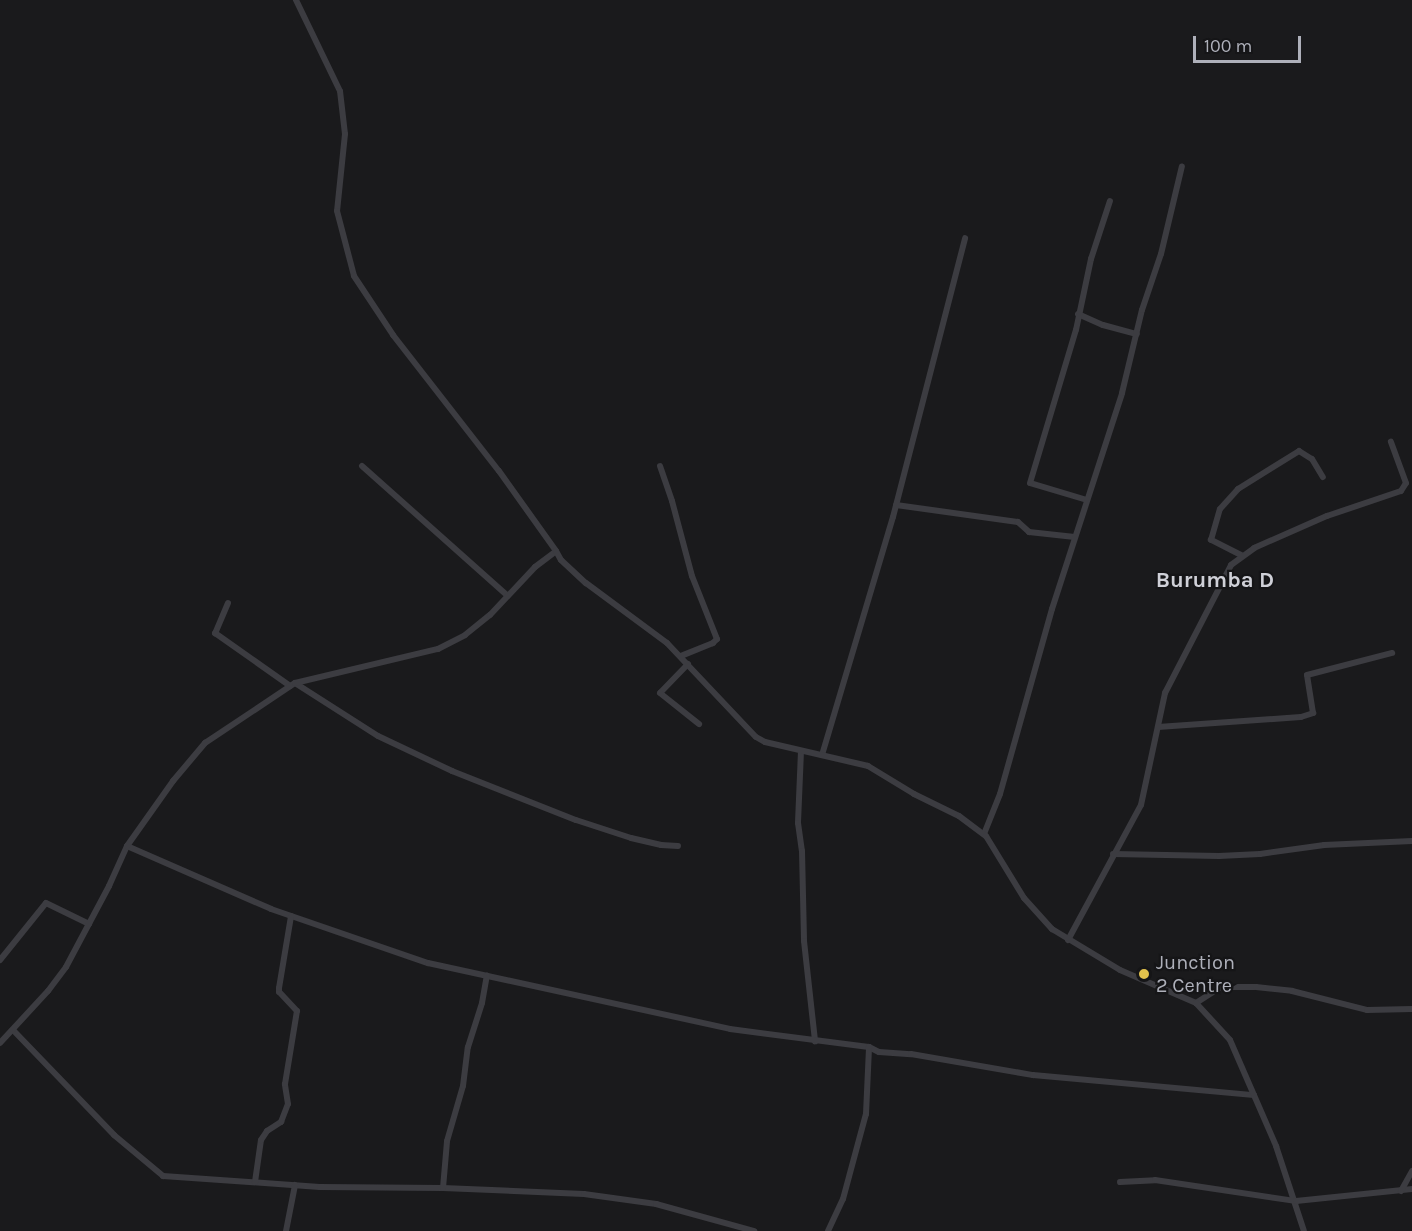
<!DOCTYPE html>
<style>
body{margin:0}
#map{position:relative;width:1412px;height:1231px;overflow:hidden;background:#1a1a1c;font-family:Karla,sans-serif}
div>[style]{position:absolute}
.minor>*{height:6px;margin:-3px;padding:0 3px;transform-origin:3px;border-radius:3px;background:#3c3c41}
.dots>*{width:16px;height:16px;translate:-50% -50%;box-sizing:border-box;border:3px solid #151517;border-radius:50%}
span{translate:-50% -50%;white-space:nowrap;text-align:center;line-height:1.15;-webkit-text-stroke:4.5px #151517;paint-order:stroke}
.poi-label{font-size:20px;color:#aeb0ba}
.left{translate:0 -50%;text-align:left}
.quarter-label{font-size:22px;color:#cfd0d7;font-weight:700}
.scale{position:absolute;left:1193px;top:36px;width:108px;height:27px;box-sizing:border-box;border:3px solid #aeb0ba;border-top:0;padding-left:8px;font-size:18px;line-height:21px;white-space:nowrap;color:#aeb0ba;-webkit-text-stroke:4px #151517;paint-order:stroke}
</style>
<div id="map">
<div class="minor">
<div style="left:296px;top:0;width:101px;rotate:64.2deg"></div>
<div style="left:340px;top:91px;width:43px;rotate:83.4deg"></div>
<div style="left:345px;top:134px;width:77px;rotate:95.9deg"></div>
<div style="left:337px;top:211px;width:67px;rotate:75.3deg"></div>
<div style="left:354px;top:276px;width:71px;rotate:56.5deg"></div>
<div style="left:393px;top:335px;width:172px;rotate:52.1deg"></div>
<div style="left:499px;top:471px;width:98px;rotate:54.5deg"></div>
<div style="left:1078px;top:314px;width:27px;rotate:24deg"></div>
<div style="left:1103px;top:325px;width:35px;rotate:15deg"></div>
<div style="left:362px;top:466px;width:195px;rotate:41.7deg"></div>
<div style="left:660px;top:466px;width:37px;rotate:71deg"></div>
<div style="left:672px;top:501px;width:78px;rotate:75.1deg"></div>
<div style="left:692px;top:576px;width:68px;rotate:68.4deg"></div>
<div style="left:717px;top:639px;width:6px;rotate:135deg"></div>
<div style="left:713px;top:643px;width:35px;rotate:158deg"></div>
<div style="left:1087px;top:500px;width:59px;rotate:-163.4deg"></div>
<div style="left:1030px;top:483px;width:160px;rotate:-73.3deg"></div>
<div style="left:1076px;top:330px;width:73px;rotate:-78.1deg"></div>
<div style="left:1091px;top:259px;width:61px;rotate:-71.9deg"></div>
<div style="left:896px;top:505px;width:123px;rotate:7.9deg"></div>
<div style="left:1018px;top:522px;width:15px;rotate:42deg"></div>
<div style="left:1029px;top:532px;width:46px;rotate:6.2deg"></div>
<div style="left:1241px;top:555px;width:34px;rotate:-153deg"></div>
<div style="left:1211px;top:540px;width:32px;rotate:-74deg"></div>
<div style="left:1220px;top:509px;width:27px;rotate:-48deg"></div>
<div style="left:1238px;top:489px;width:72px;rotate:-31.9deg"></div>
<div style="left:1299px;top:451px;width:15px;rotate:32deg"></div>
<div style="left:1312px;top:459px;width:21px;rotate:59deg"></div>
<div style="left:228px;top:603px;width:33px;rotate:113deg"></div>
<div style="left:215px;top:633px;width:92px;rotate:35.2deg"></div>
<div style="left:688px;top:664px;width:40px;rotate:134deg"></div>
<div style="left:660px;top:693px;width:50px;rotate:38.5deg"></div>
<div style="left:295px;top:683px;width:98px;rotate:32.6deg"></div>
<div style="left:378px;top:736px;width:82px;rotate:25.3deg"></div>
<div style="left:452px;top:771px;width:133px;rotate:21.6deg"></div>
<div style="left:576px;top:820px;width:58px;rotate:18.1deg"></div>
<div style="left:631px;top:838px;width:31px;rotate:13deg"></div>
<div style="left:661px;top:845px;width:17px;rotate:3deg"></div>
<div style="left:1158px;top:727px;width:143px;rotate:-4deg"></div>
<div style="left:1301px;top:717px;width:13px;rotate:-18deg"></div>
<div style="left:1313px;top:713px;width:38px;rotate:-99deg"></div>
<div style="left:1307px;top:675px;width:88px;rotate:-14.5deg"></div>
<div style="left:801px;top:751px;width:72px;rotate:92.4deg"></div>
<div style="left:798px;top:823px;width:28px;rotate:82deg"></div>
<div style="left:802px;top:851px;width:90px;rotate:88.7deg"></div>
<div style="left:804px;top:941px;width:101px;rotate:83.7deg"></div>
<div style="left:822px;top:755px;width:248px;rotate:-73.4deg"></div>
<div style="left:893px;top:517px;width:288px;rotate:-75.5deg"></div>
<div style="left:984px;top:834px;width:43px;rotate:-68.2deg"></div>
<div style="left:1000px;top:794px;width:192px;rotate:-74.3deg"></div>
<div style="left:1052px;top:609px;width:227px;rotate:-72deg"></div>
<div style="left:1122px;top:393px;width:85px;rotate:-76.5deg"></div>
<div style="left:1142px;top:310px;width:59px;rotate:-71.3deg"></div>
<div style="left:1161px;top:254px;width:90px;rotate:-76.6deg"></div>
<div style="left:127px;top:846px;width:157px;rotate:23.6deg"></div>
<div style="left:271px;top:909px;width:166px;rotate:19deg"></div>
<div style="left:428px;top:963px;width:309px;rotate:12.3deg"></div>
<div style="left:730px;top:1029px;width:140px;rotate:7.4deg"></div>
<div style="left:869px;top:1047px;width:11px;rotate:27deg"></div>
<div style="left:879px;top:1052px;width:32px;rotate:4deg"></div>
<div style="left:911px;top:1054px;width:124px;rotate:9.8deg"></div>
<div style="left:1033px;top:1075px;width:222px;rotate:5.2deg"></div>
<div style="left:1113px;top:854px;width:106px;rotate:1.1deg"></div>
<div style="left:1219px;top:856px;width:41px;rotate:-2.8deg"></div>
<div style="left:1260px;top:854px;width:65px;rotate:-8deg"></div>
<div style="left:1324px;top:845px;width:88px;rotate:-2.6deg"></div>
<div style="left:1068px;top:940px;width:153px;rotate:-61.6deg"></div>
<div style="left:1141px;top:805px;width:115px;rotate:-77.9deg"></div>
<div style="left:1165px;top:693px;width:144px;rotate:-62.7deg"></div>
<div style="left:1231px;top:565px;width:29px;rotate:-36deg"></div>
<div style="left:1254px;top:548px;width:80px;rotate:-23.7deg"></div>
<div style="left:1327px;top:516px;width:78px;rotate:-18.7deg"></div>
<div style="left:1401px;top:491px;width:9px;rotate:-58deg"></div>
<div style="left:1406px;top:483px;width:44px;rotate:-110.1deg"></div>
<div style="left:0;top:960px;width:73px;rotate:-51.1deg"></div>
<div style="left:46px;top:903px;width:48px;rotate:26deg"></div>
<div style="left:1196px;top:1003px;width:30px;rotate:-33deg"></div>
<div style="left:1221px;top:987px;width:35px"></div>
<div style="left:1256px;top:987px;width:36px;rotate:6deg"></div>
<div style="left:1292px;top:991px;width:77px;rotate:14.2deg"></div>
<div style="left:1367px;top:1010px;width:45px;rotate:-1.3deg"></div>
<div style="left:13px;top:1030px;width:146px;rotate:46.1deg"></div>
<div style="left:114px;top:1135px;width:64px;rotate:39.9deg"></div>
<div style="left:163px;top:1176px;width:157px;rotate:4deg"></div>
<div style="left:320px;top:1187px;width:123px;rotate:0.5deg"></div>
<div style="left:443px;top:1188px;width:141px;rotate:2.4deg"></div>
<div style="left:584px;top:1194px;width:73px;rotate:7.9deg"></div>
<div style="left:656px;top:1204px;width:102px;rotate:15.4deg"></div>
<div style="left:0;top:1043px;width:71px;rotate:-47.3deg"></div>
<div style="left:48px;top:991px;width:30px;rotate:-53deg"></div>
<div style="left:66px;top:967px;width:92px;rotate:-62deg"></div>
<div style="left:109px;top:886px;width:44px;rotate:-65.8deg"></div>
<div style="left:127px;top:846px;width:80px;rotate:-54.7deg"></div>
<div style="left:173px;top:781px;width:50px;rotate:-49.9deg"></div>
<div style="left:205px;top:743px;width:108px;rotate:-33.7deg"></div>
<div style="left:295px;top:683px;width:147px;rotate:-13.4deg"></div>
<div style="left:438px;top:649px;width:30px;rotate:-27deg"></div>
<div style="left:465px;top:635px;width:32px;rotate:-39deg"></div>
<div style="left:490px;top:615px;width:66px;rotate:-46.8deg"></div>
<div style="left:535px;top:567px;width:26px;rotate:-37deg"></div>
<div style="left:556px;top:551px;width:10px;rotate:61deg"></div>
<div style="left:561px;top:560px;width:34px;rotate:43deg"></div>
<div style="left:586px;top:583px;width:101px;rotate:36.5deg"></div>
<div style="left:667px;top:643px;width:129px;rotate:46.6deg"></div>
<div style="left:756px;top:737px;width:10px;rotate:29deg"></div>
<div style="left:765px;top:742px;width:106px;rotate:13.1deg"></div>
<div style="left:868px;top:766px;width:54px;rotate:31.3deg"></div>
<div style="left:914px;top:794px;width:50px;rotate:26.1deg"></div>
<div style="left:959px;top:816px;width:34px;rotate:37deg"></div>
<div style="left:986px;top:836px;width:73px;rotate:58.5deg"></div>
<div style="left:1024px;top:898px;width:42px;rotate:47.9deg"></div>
<div style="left:1052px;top:929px;width:79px;rotate:31.1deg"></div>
<div style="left:1120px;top:970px;width:83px;rotate:23.5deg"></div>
<div style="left:1196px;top:1003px;width:50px;rotate:47.4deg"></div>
<div style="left:1230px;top:1040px;width:116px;rotate:66.5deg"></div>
<div style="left:1276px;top:1146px;width:89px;rotate:71.8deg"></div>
<div style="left:255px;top:1182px;width:42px;rotate:-81.9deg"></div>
<div style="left:261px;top:1140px;width:11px;rotate:-56deg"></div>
<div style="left:267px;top:1131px;width:17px;rotate:-33deg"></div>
<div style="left:281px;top:1122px;width:19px;rotate:-69deg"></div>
<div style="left:288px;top:1104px;width:20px;rotate:-99deg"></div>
<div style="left:285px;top:1084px;width:74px;rotate:-80.7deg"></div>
<div style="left:297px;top:1011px;width:26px;rotate:-133deg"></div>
<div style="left:279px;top:992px;width:4px;rotate:-90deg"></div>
<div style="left:279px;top:988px;width:73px;rotate:-80.5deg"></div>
<div style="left:1120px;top:1182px;width:35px;rotate:-3deg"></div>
<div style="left:1155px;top:1180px;width:143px;rotate:8.5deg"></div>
<div style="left:1296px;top:1201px;width:117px;rotate:-5.9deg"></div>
<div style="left:443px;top:1188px;width:47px;rotate:-85.1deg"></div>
<div style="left:447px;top:1141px;width:57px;rotate:-73.8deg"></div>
<div style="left:463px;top:1086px;width:39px;rotate:-83deg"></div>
<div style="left:468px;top:1047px;width:46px;rotate:-72.3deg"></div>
<div style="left:482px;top:1003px;width:28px;rotate:-80deg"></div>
<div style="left:1401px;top:1191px;width:23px;rotate:-61deg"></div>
<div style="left:286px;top:1231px;width:47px;rotate:-78.9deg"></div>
<div style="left:828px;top:1231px;width:35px;rotate:-65deg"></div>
<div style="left:843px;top:1199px;width:88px;rotate:-74.9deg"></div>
<div style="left:866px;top:1114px;width:67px;rotate:-87.4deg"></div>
</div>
<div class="dots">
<div style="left:1144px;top:974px;background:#e3c24c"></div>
</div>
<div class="poi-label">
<span class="left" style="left:1156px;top:974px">Junction<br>2 Centre</span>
</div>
<div class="quarter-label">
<span style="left:1215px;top:581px">Burumba D</span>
</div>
<div class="scale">100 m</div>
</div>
